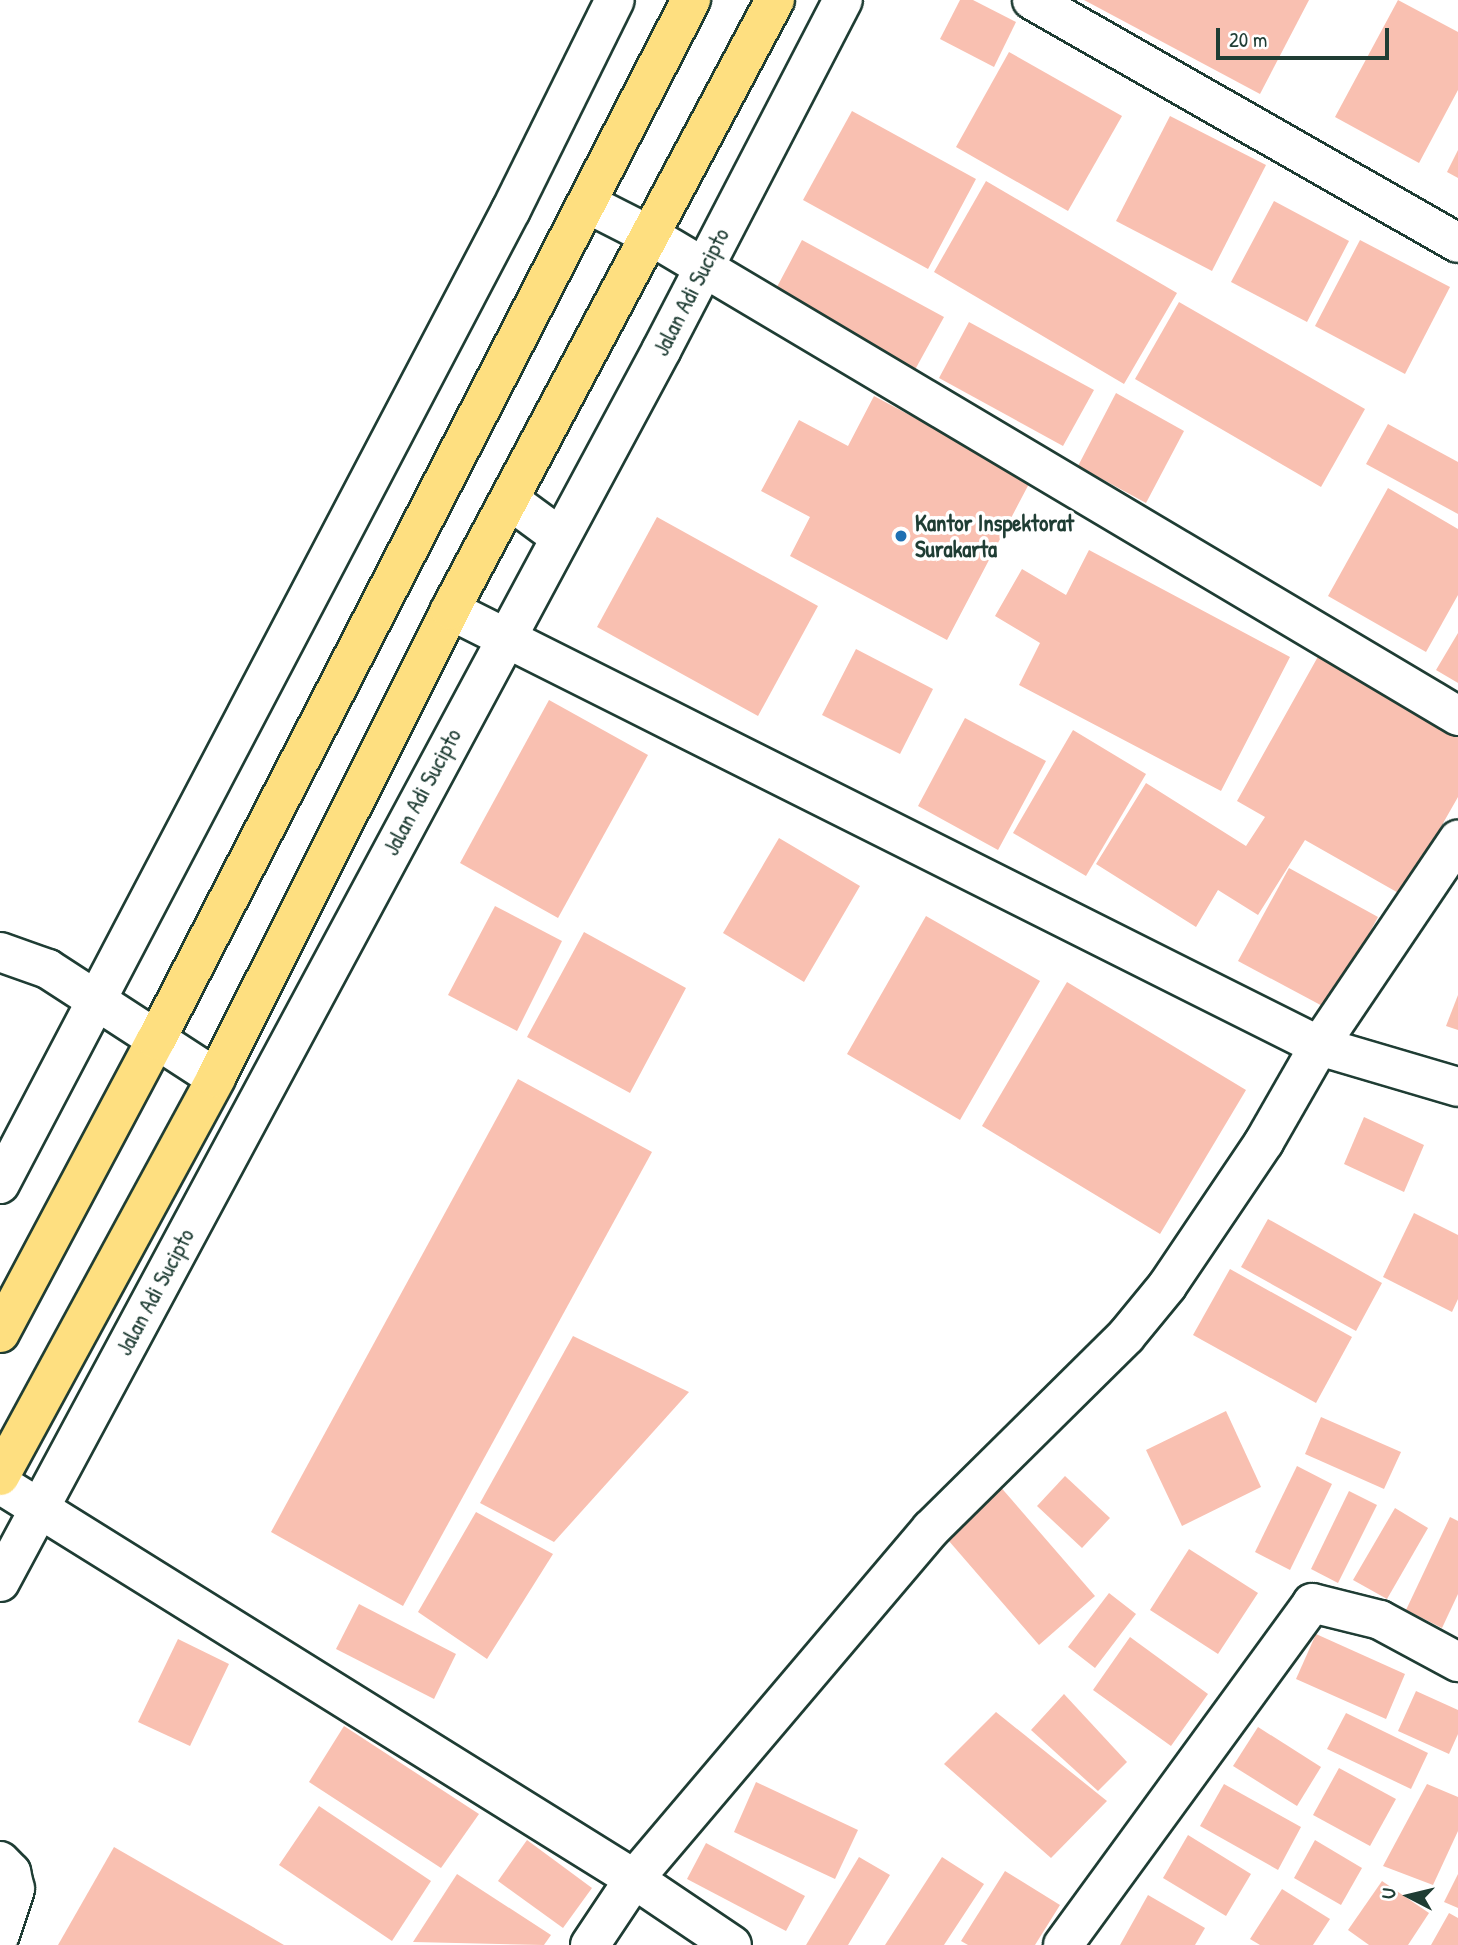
<!DOCTYPE html>
<style>
body{margin:0}
#map{position:relative;width:1458px;height:1945px;overflow:hidden;background:#fff;font-family:"Patrick Hand",sans-serif}
div>[style]{position:absolute}
.building>*{inset:0;background:#f9c0b1}
.roads{filter:drop-shadow(2px 0 #1f3d34) drop-shadow(-2px 0 #1f3d34) drop-shadow(0 2px #1f3d34) drop-shadow(0 -2px #1f3d34)}
.minor>*{height:38px;margin:-19px;padding:0 19px;transform-origin:19px;border-radius:19px;background:#fff}
.highway>*{height:38px;margin:-19px;padding:0 19px;transform-origin:19px;border-radius:19px;background:#fedf80}
.dots>*{width:19px;height:19px;translate:-50% -50%;box-sizing:border-box;border:4px solid #fff;border-radius:50%}
span{translate:-50% -50%;white-space:nowrap;text-align:center;line-height:1.15;-webkit-text-stroke:7px #fff;paint-order:stroke}
.street-label{font-size:23px;color:#1f3d34}
.poi-label{font-size:23px;color:#1f3d34;font-weight:700}
.left{translate:0 -50%;text-align:left}
.north{position:absolute;left:1374px;top:1861px;width:70px;height:70px;-webkit-text-stroke:5px #fff;paint-order:stroke;rotate:277deg;font-size:19px;font-weight:700;line-height:28px;text-align:center;color:#1f3d34}
.north::after{content:'';display:block;margin:auto;width:24px;height:32px;background:#1f3d34;clip-path:polygon(50% 0,100% 100%,50% 72%,0 100%)}
.scale{position:absolute;left:1216px;top:28px;width:173px;height:32px;box-sizing:border-box;border:4px solid #1f3d34;border-top:0;padding-left:9px;font-size:21px;line-height:24px;white-space:nowrap;color:#1f3d34;-webkit-text-stroke:5px #fff;paint-order:stroke}
</style>
<div id="map">
<div class="building">
<div style="clip-path:polygon(960px 0,973px 0,1016px 22px,994px 67px,940px 39px)"></div>
<div style="clip-path:polygon(1084px 0,1309px 0,1260px 94px)"></div>
<div style="clip-path:polygon(1398px 0,1458px 32px,1458px 90px,1419px 163px,1335px 117px)"></div>
<div style="clip-path:polygon(1009px 52px,1122px 116px,1068px 211px,956px 147px)"></div>
<div style="clip-path:polygon(852px 111px,976px 179px,928px 269px,803px 200px)"></div>
<div style="clip-path:polygon(1170px 116px,1266px 165px,1212px 271px,1116px 221px)"></div>
<div style="clip-path:polygon(1458px 150px,1458px 178px,1447px 172px)"></div>
<div style="clip-path:polygon(986px 181px,1177px 293px,1124px 384px,934px 272px)"></div>
<div style="clip-path:polygon(1274px 201px,1349px 241px,1307px 322px,1231px 282px)"></div>
<div style="clip-path:polygon(802px 240px,944px 317px,911px 377px,770px 300px)"></div>
<div style="clip-path:polygon(1360px 240px,1450px 287px,1405px 374px,1315px 326px)"></div>
<div style="clip-path:polygon(1179px 302px,1365px 409px,1321px 487px,1135px 379px)"></div>
<div style="clip-path:polygon(969px 322px,1094px 390px,1063px 446px,939px 378px)"></div>
<div style="clip-path:polygon(1116px 393px,1184px 431px,1146px 503px,1078px 466px)"></div>
<div style="clip-path:polygon(874px 396px,1031px 480px,947px 640px,790px 556px,810px 517px,761px 491px,799px 420px,848px 446px)"></div>
<div style="clip-path:polygon(1388px 424px,1458px 462px,1458px 514px,1366px 464px)"></div>
<div style="clip-path:polygon(1388px 488px,1458px 529px,1458px 595px,1426px 652px,1328px 596px)"></div>
<div style="clip-path:polygon(657px 517px,818px 606px,758px 716px,597px 627px)"></div>
<div style="clip-path:polygon(1089px 550px,1290px 657px,1221px 791px,1019px 685px,1040px 643px,995px 616px,1022px 569px,1066px 595px)"></div>
<div style="clip-path:polygon(1458px 633px,1458px 683px,1436px 670px)"></div>
<div style="clip-path:polygon(856px 649px,933px 689px,900px 754px,822px 715px)"></div>
<div style="clip-path:polygon(1320px 653px,1458px 731px,1458px 797px,1402px 895px,1305px 840px,1258px 915px,1218px 890px,1196px 927px,1096px 864px,1146px 783px,1246px 846px,1265px 817px,1237px 801px)"></div>
<div style="clip-path:polygon(549px 700px,648px 755px,558px 918px,460px 863px)"></div>
<div style="clip-path:polygon(965px 718px,1046px 761px,998px 850px,918px 806px)"></div>
<div style="clip-path:polygon(1073px 730px,1146px 774px,1086px 876px,1013px 833px)"></div>
<div style="clip-path:polygon(779px 838px,860px 886px,804px 982px,723px 933px)"></div>
<div style="clip-path:polygon(1289px 868px,1378px 917px,1328px 1009px,1238px 961px)"></div>
<div style="clip-path:polygon(495px 906px,562px 941px,517px 1031px,448px 995px)"></div>
<div style="clip-path:polygon(926px 916px,1040px 981px,960px 1120px,847px 1054px)"></div>
<div style="clip-path:polygon(584px 932px,686px 988px,630px 1093px,527px 1037px)"></div>
<div style="clip-path:polygon(1067px 982px,1246px 1090px,1160px 1234px,982px 1126px)"></div>
<div style="clip-path:polygon(1458px 995px,1458px 1030px,1446px 1026px)"></div>
<div style="clip-path:polygon(518px 1079px,652px 1152px,403px 1606px,271px 1532px)"></div>
<div style="clip-path:polygon(1364px 1117px,1424px 1145px,1404px 1192px,1344px 1164px)"></div>
<div style="clip-path:polygon(1414px 1213px,1458px 1235px,1458px 1299px,1452px 1312px,1383px 1277px)"></div>
<div style="clip-path:polygon(1268px 1219px,1382px 1283px,1356px 1331px,1241px 1267px)"></div>
<div style="clip-path:polygon(1230px 1269px,1352px 1337px,1316px 1403px,1193px 1335px)"></div>
<div style="clip-path:polygon(573px 1336px,689px 1392px,554px 1542px,480px 1503px)"></div>
<div style="clip-path:polygon(1226px 1411px,1261px 1487px,1182px 1526px,1146px 1450px)"></div>
<div style="clip-path:polygon(1321px 1417px,1401px 1452px,1384px 1489px,1305px 1454px)"></div>
<div style="clip-path:polygon(1297px 1466px,1332px 1484px,1290px 1570px,1255px 1552px)"></div>
<div style="clip-path:polygon(1065px 1476px,1110px 1518px,1082px 1548px,1037px 1506px)"></div>
<div style="clip-path:polygon(998px 1484px,1095px 1596px,1039px 1645px,942px 1533px)"></div>
<div style="clip-path:polygon(1349px 1491px,1377px 1505px,1338px 1583px,1311px 1569px)"></div>
<div style="clip-path:polygon(1395px 1508px,1428px 1528px,1387px 1599px,1353px 1580px)"></div>
<div style="clip-path:polygon(476px 1512px,553px 1554px,487px 1659px,418px 1612px)"></div>
<div style="clip-path:polygon(1450px 1517px,1458px 1521px,1458px 1594px,1442px 1628px,1406px 1610px)"></div>
<div style="clip-path:polygon(1189px 1549px,1258px 1593px,1218px 1654px,1150px 1610px)"></div>
<div style="clip-path:polygon(1109px 1593px,1136px 1614px,1095px 1668px,1068px 1647px)"></div>
<div style="clip-path:polygon(359px 1604px,456px 1654px,434px 1699px,336px 1649px)"></div>
<div style="clip-path:polygon(1316px 1634px,1405px 1674px,1386px 1719px,1296px 1679px)"></div>
<div style="clip-path:polygon(1130px 1637px,1208px 1694px,1171px 1746px,1093px 1690px)"></div>
<div style="clip-path:polygon(178px 1639px,229px 1664px,190px 1746px,138px 1722px)"></div>
<div style="clip-path:polygon(1416px 1691px,1458px 1710px,1458px 1734px,1449px 1754px,1398px 1731px)"></div>
<div style="clip-path:polygon(1064px 1694px,1127px 1762px,1098px 1791px,1031px 1730px)"></div>
<div style="clip-path:polygon(996px 1712px,1107px 1801px,1051px 1858px,944px 1764px)"></div>
<div style="clip-path:polygon(1346px 1713px,1428px 1753px,1411px 1789px,1327px 1749px)"></div>
<div style="clip-path:polygon(344px 1726px,479px 1814px,441px 1868px,309px 1782px)"></div>
<div style="clip-path:polygon(1258px 1727px,1321px 1767px,1297px 1806px,1233px 1766px)"></div>
<div style="clip-path:polygon(1339px 1768px,1396px 1799px,1370px 1846px,1313px 1815px)"></div>
<div style="clip-path:polygon(756px 1782px,858px 1830px,835px 1879px,734px 1832px)"></div>
<div style="clip-path:polygon(1224px 1784px,1301px 1827px,1278px 1870px,1200px 1826px)"></div>
<div style="clip-path:polygon(1427px 1784px,1458px 1797px,1458px 1831px,1433px 1885px,1383px 1866px)"></div>
<div style="clip-path:polygon(319px 1806px,431px 1881px,392px 1941px,279px 1865px)"></div>
<div style="clip-path:polygon(1188px 1835px,1251px 1874px,1226px 1916px,1163px 1878px)"></div>
<div style="clip-path:polygon(527px 1840px,592px 1888px,563px 1928px,498px 1881px)"></div>
<div style="clip-path:polygon(1315px 1840px,1362px 1868px,1341px 1905px,1294px 1878px)"></div>
<div style="clip-path:polygon(706px 1843px,805px 1896px,786px 1931px,687px 1879px)"></div>
<div style="clip-path:polygon(114px 1847px,284px 1945px,58px 1945px)"></div>
<div style="clip-path:polygon(859px 1857px,890px 1875px,848px 1945px,806px 1945px)"></div>
<div style="clip-path:polygon(942px 1857px,984px 1884px,944px 1945px,885px 1945px)"></div>
<div style="clip-path:polygon(1005px 1871px,1060px 1905px,1035px 1945px,968px 1945px,961px 1941px)"></div>
<div style="clip-path:polygon(457px 1874px,551px 1935px,544px 1945px,413px 1942px)"></div>
<div style="clip-path:polygon(1458px 1874px,1458px 1908px,1444px 1902px)"></div>
<div style="clip-path:polygon(1382px 1881px,1429px 1913px,1408px 1945px,1369px 1945px,1348px 1930px)"></div>
<div style="clip-path:polygon(1282px 1889px,1330px 1919px,1313px 1945px,1260px 1945px,1250px 1939px)"></div>
<div style="clip-path:polygon(1148px 1895px,1205px 1928px,1195px 1945px,1120px 1945px)"></div>
<div style="clip-path:polygon(1449px 1913px,1458px 1918px,1458px 1945px,1431px 1945px)"></div>
</div>
<div class="roads">
<div class="minor">
<div style="left:1032px;top:0;width:490px;rotate:29.7deg"></div>
<div style="left:588px;top:204px;width:71px;rotate:26.9deg"></div>
<div style="left:651px;top:236px;width:939px;rotate:30.74deg"></div>
<div style="left:511px;top:501px;width:61px;rotate:36.3deg"></div>
<div style="left:450px;top:610px;width:972px;rotate:26.64deg"></div>
<div style="left:1319px;top:1046px;width:145px;rotate:16.4deg"></div>
<div style="left:0;top:952px;width:51px;rotate:19.5deg"></div>
<div style="left:48px;top:969px;width:200px;rotate:33deg"></div>
<div style="left:0;top:1184px;width:1100px;rotate:-62.32deg"></div>
<div style="left:511px;top:210px;width:234px;rotate:-63.7deg"></div>
<div style="left:0;top:1484px;width:747px;rotate:31.92deg"></div>
<div style="left:634px;top:1879px;width:118px;rotate:34deg"></div>
<div style="left:0;top:1582px;width:1399px;rotate:-61.77deg"></div>
<div style="left:662px;top:349px;width:393px;rotate:-62.6deg"></div>
<div style="left:0;top:1861px;width:16px;rotate:45deg"></div>
<div style="left:11px;top:1872px;width:17px;rotate:77deg"></div>
<div style="left:15px;top:1889px;width:48px;rotate:108.1deg"></div>
<div style="left:590px;top:1945px;width:79px;rotate:-56.3deg"></div>
<div style="left:634px;top:1879px;width:459px;rotate:-49.7deg"></div>
<div style="left:931px;top:1529px;width:274px;rotate:-44.7deg"></div>
<div style="left:1126px;top:1336px;width:65px;rotate:-50.6deg"></div>
<div style="left:1167px;top:1286px;width:174px;rotate:-56deg"></div>
<div style="left:1264px;top:1142px;width:111px;rotate:-60.2deg"></div>
<div style="left:1319px;top:1046px;width:249px;rotate:-56deg"></div>
<div style="left:1063px;top:1945px;width:423px;rotate:-53.9deg"></div>
<div style="left:1312px;top:1603px;width:70px;rotate:14deg"></div>
<div style="left:1380px;top:1620px;width:89px;rotate:28.3deg"></div>
</div>
<div class="highway">
<div style="left:0;top:1333px;width:332px;rotate:-62deg"></div>
<div style="left:156px;top:1040px;width:1170px;rotate:-62.78deg"></div>
<div style="left:0;top:1476px;width:453px;rotate:-61.5deg"></div>
<div style="left:216px;top:1078px;width:523px;rotate:-63.43deg"></div>
<div style="left:450px;top:610px;width:691px;rotate:-61.95deg"></div>
</div>
</div>
<div class="dots">
<div style="left:901px;top:536px;background:#1f6fb2"></div>
</div>
<div class="street-label">
<span style="left:691px;top:292px;rotate:-63deg">Jalan Adi Sucipto</span>
<span style="left:422px;top:792px;rotate:-62deg">Jalan Adi Sucipto</span>
<span style="left:155px;top:1292px;rotate:-62deg">Jalan Adi Sucipto</span>
</div>
<div class="poi-label">
<span class="left" style="left:915px;top:536px">Kantor Inspektorat<br>Surakarta</span>
</div>
<div class="north">U</div>
<div class="scale">20 m</div>
</div>
